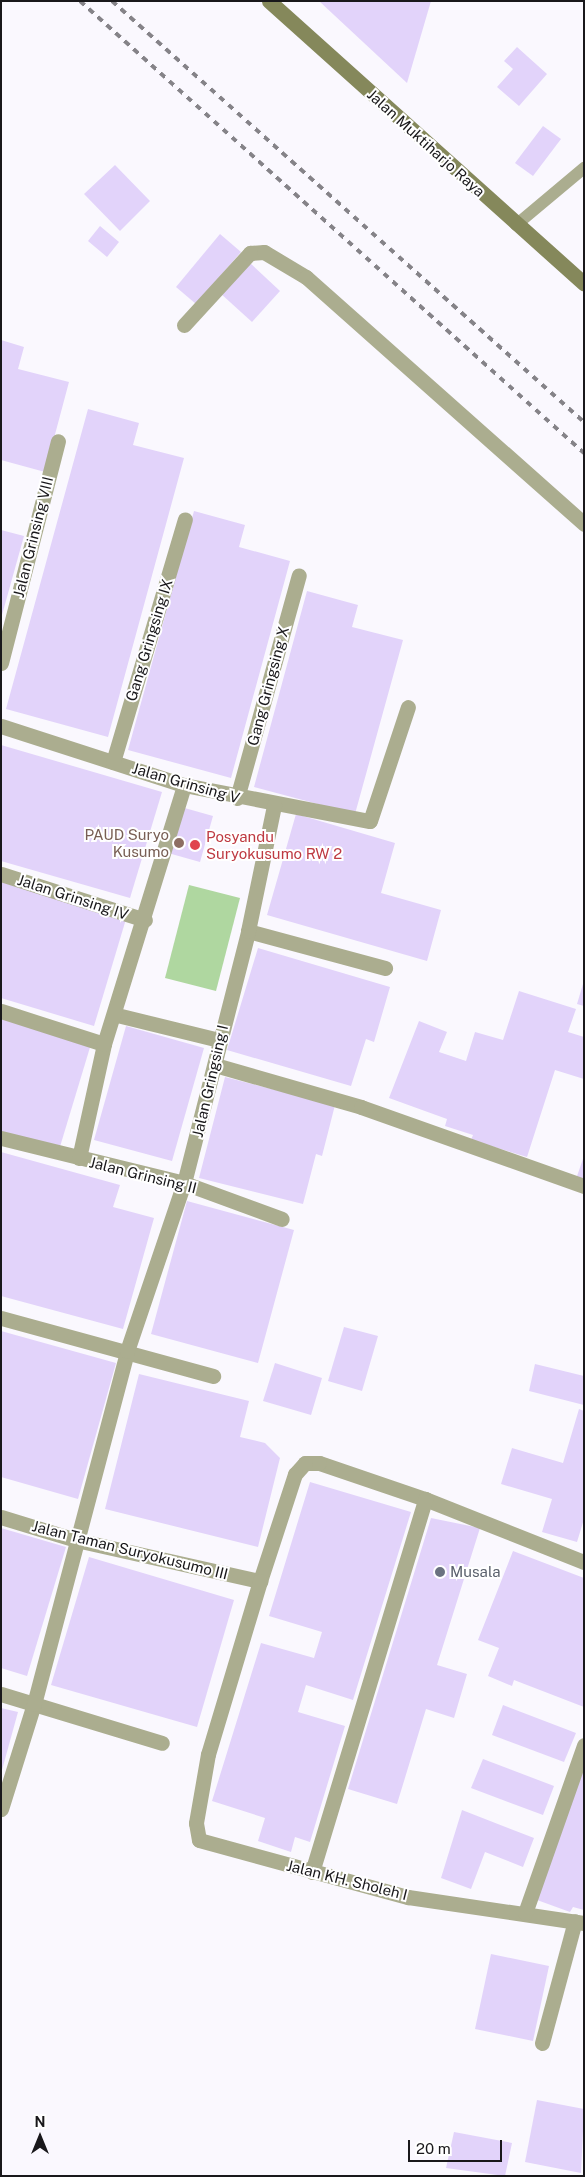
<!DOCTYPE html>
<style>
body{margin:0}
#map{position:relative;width:585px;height:2177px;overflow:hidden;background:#faf8fe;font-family:"Public Sans",sans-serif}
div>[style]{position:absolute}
.green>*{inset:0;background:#afd7a0}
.building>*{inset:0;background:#e2d3fa}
.lane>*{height:12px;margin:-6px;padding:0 6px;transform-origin:6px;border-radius:6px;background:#abad8f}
.street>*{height:15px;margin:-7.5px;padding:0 7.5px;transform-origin:7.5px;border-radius:7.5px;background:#abad8f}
.secondary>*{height:15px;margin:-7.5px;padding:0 7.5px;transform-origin:7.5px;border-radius:7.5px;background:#85885b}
.rail>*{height:4px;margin-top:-2px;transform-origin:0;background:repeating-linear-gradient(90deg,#858388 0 6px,transparent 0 12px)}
.dots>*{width:14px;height:14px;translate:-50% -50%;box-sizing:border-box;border:2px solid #fff;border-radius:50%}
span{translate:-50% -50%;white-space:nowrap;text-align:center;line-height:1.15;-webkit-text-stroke:4px #fff;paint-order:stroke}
.street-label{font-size:15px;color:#19181b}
.education-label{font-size:15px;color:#785e54}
.right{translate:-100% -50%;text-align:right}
.health-label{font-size:15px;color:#be3a42}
.left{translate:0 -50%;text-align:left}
.worship-label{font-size:15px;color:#5b616d}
.frame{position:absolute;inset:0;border:2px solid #19181b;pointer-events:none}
.north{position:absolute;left:15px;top:2112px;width:50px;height:50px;-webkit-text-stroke:4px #fff;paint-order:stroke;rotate:0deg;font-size:14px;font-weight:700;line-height:20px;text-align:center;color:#19181b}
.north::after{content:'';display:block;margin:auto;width:18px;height:22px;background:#19181b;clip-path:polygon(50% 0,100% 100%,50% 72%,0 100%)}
.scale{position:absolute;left:408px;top:2140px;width:94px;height:22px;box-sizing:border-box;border:2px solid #19181b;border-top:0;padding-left:6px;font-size:15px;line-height:18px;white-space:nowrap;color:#19181b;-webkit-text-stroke:4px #fff;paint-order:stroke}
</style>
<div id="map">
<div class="green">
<div style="clip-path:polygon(189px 885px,240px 898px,216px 991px,165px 978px)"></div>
</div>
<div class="building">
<div style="clip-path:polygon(319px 1px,431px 1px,407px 83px)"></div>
<div style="clip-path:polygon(517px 47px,547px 74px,519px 106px,497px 87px,513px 69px,504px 61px)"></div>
<div style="clip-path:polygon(543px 126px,561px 139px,533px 176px,515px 163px)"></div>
<div style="clip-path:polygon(115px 165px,150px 201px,120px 231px,84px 194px)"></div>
<div style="clip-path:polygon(100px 226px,119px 242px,107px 257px,88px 241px)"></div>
<div style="clip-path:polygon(220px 234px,241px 252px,196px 304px,176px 287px)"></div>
<div style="clip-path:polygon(249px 262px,280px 291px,252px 322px,220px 293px)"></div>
<div style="clip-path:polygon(1px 340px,24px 347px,18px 369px,69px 382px,45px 472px,1px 460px)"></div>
<div style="clip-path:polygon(88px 409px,139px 423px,133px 445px,184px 458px,108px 737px,6px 709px)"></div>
<div style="clip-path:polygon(194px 511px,245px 525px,239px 547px,290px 561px,231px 778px,128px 750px)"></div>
<div style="clip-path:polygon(1px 530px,24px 536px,2px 615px,1px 615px)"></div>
<div style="clip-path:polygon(307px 591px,358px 605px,352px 627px,403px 640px,355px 814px,254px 787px)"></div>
<div style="clip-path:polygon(1px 745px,162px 792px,130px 898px,1px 861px)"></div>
<div style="clip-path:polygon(181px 807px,213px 816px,200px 862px,168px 853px)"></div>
<div style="clip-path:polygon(296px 814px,395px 843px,381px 893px,441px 910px,427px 961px,267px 915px)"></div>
<div style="clip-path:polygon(1px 882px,126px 919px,94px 1026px,1px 998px)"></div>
<div style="clip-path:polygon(258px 948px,390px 987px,374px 1042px,366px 1039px,351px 1086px,227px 1050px)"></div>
<div style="clip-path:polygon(583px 984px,584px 984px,584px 1006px,577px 1004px)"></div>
<div style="clip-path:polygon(519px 991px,576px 1009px,568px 1032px,584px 1037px,584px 1079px,555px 1070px,527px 1157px,471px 1140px,473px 1135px,445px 1126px,447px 1119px,389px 1098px,419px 1021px,447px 1032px,439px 1052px,466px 1061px,475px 1032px,503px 1040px)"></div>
<div style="clip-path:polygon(1px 1017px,91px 1044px,59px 1150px,1px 1133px)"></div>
<div style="clip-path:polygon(126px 1026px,204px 1048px,172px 1161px,94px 1140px)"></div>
<div style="clip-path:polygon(225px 1077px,335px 1105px,322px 1156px,316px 1154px,303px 1204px,199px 1178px)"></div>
<div style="clip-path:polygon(1px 1152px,120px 1185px,113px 1207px,154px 1218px,123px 1329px,1px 1296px)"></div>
<div style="clip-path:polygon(584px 1156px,584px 1182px,576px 1179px)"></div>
<div style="clip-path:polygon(187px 1201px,294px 1230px,258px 1363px,151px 1334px)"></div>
<div style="clip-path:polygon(344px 1327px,378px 1336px,362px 1391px,328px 1381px)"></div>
<div style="clip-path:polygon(1px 1331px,116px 1363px,78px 1499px,1px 1477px)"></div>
<div style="clip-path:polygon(275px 1363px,322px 1378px,311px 1415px,263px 1401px)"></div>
<div style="clip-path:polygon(535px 1364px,584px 1376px,584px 1405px,529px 1391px)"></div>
<div style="clip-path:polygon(139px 1374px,249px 1401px,240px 1437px,265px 1443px,280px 1458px,258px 1547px,105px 1509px)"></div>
<div style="clip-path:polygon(579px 1409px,584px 1411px,584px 1519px,577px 1542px,542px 1532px,552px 1499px,501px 1484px,512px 1448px,563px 1463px)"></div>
<div style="clip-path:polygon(310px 1482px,411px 1512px,353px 1700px,306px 1685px,298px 1712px,345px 1726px,310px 1842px,295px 1837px,291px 1852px,258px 1841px,265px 1818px,212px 1801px,261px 1643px,314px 1658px,322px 1632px,269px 1616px)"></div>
<div style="clip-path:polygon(431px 1518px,480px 1528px,437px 1665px,467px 1674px,454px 1718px,426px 1709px,397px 1804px,348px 1789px)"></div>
<div style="clip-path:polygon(1px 1528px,66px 1547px,27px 1676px,1px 1668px)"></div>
<div style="clip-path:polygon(513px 1551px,584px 1578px,584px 1707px,514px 1680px,512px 1686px,488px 1676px,499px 1648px,478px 1640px)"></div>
<div style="clip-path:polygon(89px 1557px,234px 1600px,197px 1727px,51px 1685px)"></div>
<div style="clip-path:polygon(503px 1705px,576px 1733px,564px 1762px,492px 1735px)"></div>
<div style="clip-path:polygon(1px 1708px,18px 1712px,2px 1770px,1px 1770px)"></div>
<div style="clip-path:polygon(483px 1759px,554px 1786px,543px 1815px,471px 1788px)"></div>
<div style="clip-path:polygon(584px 1768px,584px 1910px,573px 1907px,570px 1912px,537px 1900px)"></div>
<div style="clip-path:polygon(462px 1810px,534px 1838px,523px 1867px,485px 1852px,471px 1889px,441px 1878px)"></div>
<div style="clip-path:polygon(491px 1954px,549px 1966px,533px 2041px,475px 2029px)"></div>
<div style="clip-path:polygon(537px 2100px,584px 2109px,581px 2173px,525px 2162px)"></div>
<div style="clip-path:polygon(454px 2132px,512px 2143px,505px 2176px,446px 2168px)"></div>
</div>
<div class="lane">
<div style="left:516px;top:225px;width:89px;rotate:-40deg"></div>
</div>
<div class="street">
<div style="left:184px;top:325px;width:98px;rotate:-47.5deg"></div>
<div style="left:250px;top:253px;width:14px;rotate:-4deg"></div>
<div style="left:264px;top:252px;width:49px;rotate:30.8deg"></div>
<div style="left:306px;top:277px;width:372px;rotate:41.6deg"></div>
<div style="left:1px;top:663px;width:229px;rotate:-75.6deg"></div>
<div style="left:1px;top:726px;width:192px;rotate:17.9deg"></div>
<div style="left:184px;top:785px;width:189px;rotate:11deg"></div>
<div style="left:370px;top:821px;width:120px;rotate:-71.6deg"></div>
<div style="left:113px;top:762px;width:253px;rotate:-73.5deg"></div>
<div style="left:237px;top:798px;width:231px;rotate:-74.5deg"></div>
<div style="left:1px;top:874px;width:151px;rotate:17.7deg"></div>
<div style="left:248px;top:931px;width:142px;rotate:15.1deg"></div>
<div style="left:1px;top:1011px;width:108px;rotate:17.8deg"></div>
<div style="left:117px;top:1015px;width:105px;rotate:13.8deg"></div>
<div style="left:215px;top:1065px;width:152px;rotate:16deg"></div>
<div style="left:361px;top:1107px;width:237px;rotate:19.5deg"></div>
<div style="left:1px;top:1138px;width:188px;rotate:13.8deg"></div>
<div style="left:184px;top:1183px;width:104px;rotate:20.2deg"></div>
<div style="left:79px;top:1158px;width:117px;rotate:-77.6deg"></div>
<div style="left:104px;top:1044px;width:271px;rotate:-72.8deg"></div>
<div style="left:1px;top:1318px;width:220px;rotate:15.3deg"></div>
<div style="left:1px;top:1517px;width:78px;rotate:17deg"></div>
<div style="left:76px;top:1540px;width:189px;rotate:12.6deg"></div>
<div style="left:584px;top:1562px;width:171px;rotate:-158.4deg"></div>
<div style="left:425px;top:1499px;width:112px;rotate:-161.2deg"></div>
<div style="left:319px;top:1463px;width:14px;rotate:180deg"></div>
<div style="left:305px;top:1463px;width:15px;rotate:132deg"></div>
<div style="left:295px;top:1474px;width:113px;rotate:108.1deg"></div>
<div style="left:260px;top:1581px;width:181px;rotate:106.7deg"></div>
<div style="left:208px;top:1754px;width:70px;rotate:99.9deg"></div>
<div style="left:196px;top:1823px;width:17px;rotate:80deg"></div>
<div style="left:199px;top:1840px;width:217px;rotate:15.3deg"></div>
<div style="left:408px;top:1897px;width:178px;rotate:8.4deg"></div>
<div style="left:1px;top:1694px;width:168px;rotate:16.9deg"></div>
<div style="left:1px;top:1809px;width:110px;rotate:-72.6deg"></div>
<div style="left:34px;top:1704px;width:365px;rotate:-75.2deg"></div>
<div style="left:127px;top:1351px;width:177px;rotate:-71.3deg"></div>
<div style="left:184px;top:1183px;width:260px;rotate:-75.7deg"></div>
<div style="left:248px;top:931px;width:129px;rotate:-78.3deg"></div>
<div style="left:312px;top:1872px;width:390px;rotate:-73.1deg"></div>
<div style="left:525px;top:1913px;width:178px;rotate:-70.6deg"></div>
<div style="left:542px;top:2043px;width:126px;rotate:-74.9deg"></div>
</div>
<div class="secondary">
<div style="left:269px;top:1px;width:423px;rotate:41.9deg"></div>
</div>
<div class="rail">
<div style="left:80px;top:1px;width:677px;rotate:41.89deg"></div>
<div style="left:112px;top:1px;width:632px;rotate:41.73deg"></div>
</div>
<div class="dots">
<div style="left:179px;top:843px;background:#8d6e63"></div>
<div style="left:195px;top:845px;background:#e0444e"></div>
<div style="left:440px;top:1572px;background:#6b7280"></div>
</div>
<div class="street-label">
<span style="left:426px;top:143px;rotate:42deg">Jalan Muktiharjo Raya</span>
<span style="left:33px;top:537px;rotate:-76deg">Jalan Grinsing VIII</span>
<span style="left:149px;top:640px;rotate:-73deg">Gang Gringsing IX</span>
<span style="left:268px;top:686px;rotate:-75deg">Gang Gringsing X</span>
<span style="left:186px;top:783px;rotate:16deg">Jalan Grinsing V</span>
<span style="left:73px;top:897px;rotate:18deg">Jalan Grinsing IV</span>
<span style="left:210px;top:1081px;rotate:-77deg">Jalan Gringsing I</span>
<span style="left:143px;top:1175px;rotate:14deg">Jalan Grinsing II</span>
<span style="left:130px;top:1550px;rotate:14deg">Jalan Taman Suryokusumo III</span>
<span style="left:347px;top:1880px;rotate:14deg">Jalan KH. Sholeh I</span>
</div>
<div class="education-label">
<span class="right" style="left:169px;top:843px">PAUD Suryo<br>Kusumo</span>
</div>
<div class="health-label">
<span class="left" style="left:206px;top:845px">Posyandu<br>Suryokusumo RW 2</span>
</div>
<div class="worship-label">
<span class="left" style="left:450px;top:1572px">Musala</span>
</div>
<div class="frame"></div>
<div class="north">N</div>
<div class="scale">20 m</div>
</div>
